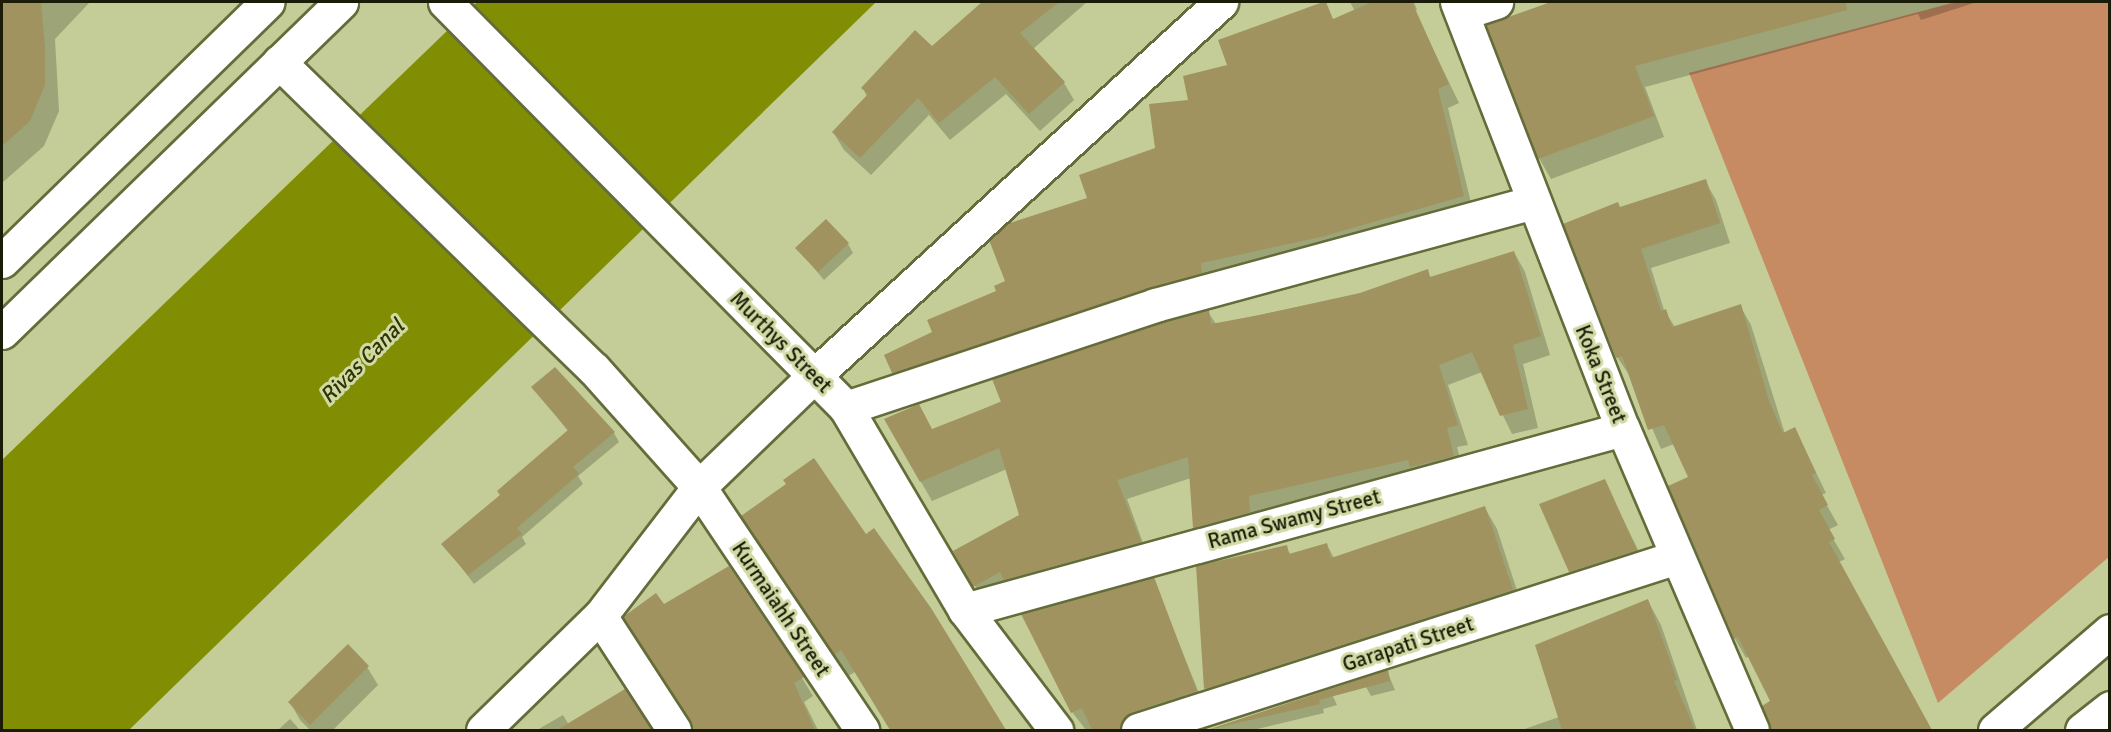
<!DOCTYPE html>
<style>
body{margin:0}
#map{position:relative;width:2111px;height:732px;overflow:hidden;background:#c4cd97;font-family:Signika,sans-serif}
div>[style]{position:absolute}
.green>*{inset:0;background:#c68b62}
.water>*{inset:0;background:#818e03}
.shadow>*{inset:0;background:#0003}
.building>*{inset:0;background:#a0935f}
.roads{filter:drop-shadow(2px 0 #646c3a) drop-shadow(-2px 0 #646c3a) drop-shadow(0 2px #646c3a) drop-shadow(0 -2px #646c3a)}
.minor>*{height:33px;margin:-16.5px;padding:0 16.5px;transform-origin:16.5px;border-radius:16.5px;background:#fff}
.tertiary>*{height:33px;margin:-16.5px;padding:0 16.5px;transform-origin:16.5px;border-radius:16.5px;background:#fff}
.secondary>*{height:33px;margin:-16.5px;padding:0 16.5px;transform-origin:16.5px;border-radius:16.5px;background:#fff}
span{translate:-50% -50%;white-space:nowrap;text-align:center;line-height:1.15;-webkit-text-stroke:6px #d1daa4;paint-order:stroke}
.street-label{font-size:21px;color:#1a1c08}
.water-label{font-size:22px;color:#2e3302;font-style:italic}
.frame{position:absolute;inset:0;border:3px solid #1a1c08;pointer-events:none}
</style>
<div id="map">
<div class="green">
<div style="clip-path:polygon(1956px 2px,2109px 2px,2110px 556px,1938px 703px,1689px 73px)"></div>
</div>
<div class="water">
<div style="clip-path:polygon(477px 2px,876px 2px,129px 730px,2px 730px,2px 460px)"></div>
</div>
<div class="shadow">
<div style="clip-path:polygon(2px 2px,90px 2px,55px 39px,59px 111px,44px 146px,2px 183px)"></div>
<div style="clip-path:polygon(984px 2px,1087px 2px,1033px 49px,1064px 83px,1074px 100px,1040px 131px,1006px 94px,950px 140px,929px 115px,871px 175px,844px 150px,833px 132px,867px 97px,863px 88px,932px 48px)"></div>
<div style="clip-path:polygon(1350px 2px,1414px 2px,1417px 10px,1365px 30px)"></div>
<div style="clip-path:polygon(1551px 2px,1977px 2px,1921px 20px,1918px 14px,1645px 87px,1664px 137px,1551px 179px,1539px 158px,1488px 26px)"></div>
<div style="clip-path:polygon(1428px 39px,1459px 103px,1448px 108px,1474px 215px,904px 391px,893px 372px,934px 333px,998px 292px,1089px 198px,1156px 149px,1190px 101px)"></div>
<div style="clip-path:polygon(1705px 181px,1716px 200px,1730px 243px,1651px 268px,1664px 310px,1675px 327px,1740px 306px,1751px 325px,1785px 434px,1795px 429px,1826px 493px,1821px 495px,1838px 525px,1828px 530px,1845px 559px,1839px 562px,1931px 730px,1771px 730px,1764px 707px,1772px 702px,1749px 656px,1746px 658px,1735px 639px,1670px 487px,1690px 477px,1674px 444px,1661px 449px,1630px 376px,1617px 357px,1620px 209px)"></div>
<div style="clip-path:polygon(848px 244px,853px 253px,824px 280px,797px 248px)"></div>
<div style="clip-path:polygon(1514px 252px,1525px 272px,1550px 355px,1523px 364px,1538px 428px,1512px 434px,1482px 372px,1448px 385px,1468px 445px,1457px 447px,1464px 475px,1205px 546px,1194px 527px,1191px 478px,1127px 499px,1150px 562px,986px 605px,955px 551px,1021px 516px,1007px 469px,932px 501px,886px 420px,932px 431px,1208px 312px,1216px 324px,1360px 294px,1427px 271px,1431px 278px)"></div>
<div style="clip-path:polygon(533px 387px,614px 433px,619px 442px,578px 476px,583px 484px,522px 537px,526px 544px,474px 584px,443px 544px,501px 496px,568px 431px)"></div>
<div style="clip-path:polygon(1604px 481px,1651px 576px,1585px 597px,1570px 571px)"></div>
<div style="clip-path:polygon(1485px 508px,1497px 529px,1524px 612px,1218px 710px,1206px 689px,1197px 567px,1286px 547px,1291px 555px,1327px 545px,1334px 558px)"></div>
<div style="clip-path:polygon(743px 516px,866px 536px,930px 609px,1004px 730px,891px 730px,855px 672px,848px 676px)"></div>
<div style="clip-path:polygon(1153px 579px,1205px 708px,1140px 730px,1086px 730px,1072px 712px)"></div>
<div style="clip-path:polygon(1648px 601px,1661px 625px,1697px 730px,1522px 730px,1559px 717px)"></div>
<div style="clip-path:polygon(663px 606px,802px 678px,813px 696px,804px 702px,818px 730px,694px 730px)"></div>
<div style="clip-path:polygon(367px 667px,378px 685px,333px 730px,310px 730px,300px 720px,290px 702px)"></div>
<div style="clip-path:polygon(1387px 671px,1395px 690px,1371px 696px,1366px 687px)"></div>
<div style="clip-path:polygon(1330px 690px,1337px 705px,1323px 709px,1324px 713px,1253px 730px,1208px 730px)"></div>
<div style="clip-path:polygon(624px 691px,650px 730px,537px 730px,563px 715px,569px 725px)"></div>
<div style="clip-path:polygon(290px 719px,300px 730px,278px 730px)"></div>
</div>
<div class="building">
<div style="clip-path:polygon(2px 2px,41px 2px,45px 47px,45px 85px,30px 121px,2px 146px)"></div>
<div style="clip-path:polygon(982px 2px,1059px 2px,1020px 33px,1065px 82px,1029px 114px,995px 77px,939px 123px,918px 98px,860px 158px,832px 132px,868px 94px,861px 88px,915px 30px,932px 46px)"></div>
<div style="clip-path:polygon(1323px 2px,1326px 2px,1333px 19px,1372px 2px,1412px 2px,1449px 84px,1438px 89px,1464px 196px,1321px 237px,1201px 263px,1202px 273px,892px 373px,884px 355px,932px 332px,927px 320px,996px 291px,994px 286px,1005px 281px,989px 240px,1007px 224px,1087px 198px,1079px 175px,1155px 148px,1149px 104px,1188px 100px,1183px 76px,1227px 65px,1218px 40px)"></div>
<div style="clip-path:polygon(1551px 2px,1846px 2px,1847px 10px,1635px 66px,1654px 116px,1538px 159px,1486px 25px)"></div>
<div style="clip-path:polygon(1706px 179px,1720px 223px,1641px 249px,1661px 311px,1666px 309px,1672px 327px,1741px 304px,1769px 401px,1783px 433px,1795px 427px,1816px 473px,1812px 475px,1828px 505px,1819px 510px,1835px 539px,1829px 542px,1932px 730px,1770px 730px,1762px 706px,1770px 701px,1738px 637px,1734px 639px,1668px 486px,1688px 477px,1664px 425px,1648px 430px,1622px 356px,1616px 358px,1563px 224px,1618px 202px,1620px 207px)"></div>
<div style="clip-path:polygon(826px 219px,849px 243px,818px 272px,795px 248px)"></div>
<div style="clip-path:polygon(1514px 251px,1541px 336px,1513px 345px,1528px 409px,1500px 416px,1472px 352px,1439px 365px,1458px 425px,1447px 428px,1454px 456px,1410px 467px,1408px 460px,1249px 496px,1250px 512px,1193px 528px,1188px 457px,1117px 480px,1141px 542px,1004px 580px,1000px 572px,973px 587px,953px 551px,1019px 515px,999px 448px,920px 482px,884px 419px,919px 404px,932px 429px,1001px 402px,992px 379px,1160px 323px,1209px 310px,1211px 324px,1260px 315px,1360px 293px,1428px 269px,1430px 277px)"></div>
<div style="clip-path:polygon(555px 367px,615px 432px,573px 467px,579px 474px,517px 528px,522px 534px,468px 575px,441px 544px,500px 495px,497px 491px,568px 430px,531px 387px)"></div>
<div style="clip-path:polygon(814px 458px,866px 534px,874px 528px,931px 608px,1006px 730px,890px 730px,841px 650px,834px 655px,741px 516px,786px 484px,783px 480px)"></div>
<div style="clip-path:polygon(1605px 479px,1637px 550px,1569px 572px,1539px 504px)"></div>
<div style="clip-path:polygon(1485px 506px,1513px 590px,1204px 689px,1196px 566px,1287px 545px,1289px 554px,1327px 543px,1331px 558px)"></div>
<div style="clip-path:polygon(729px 566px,804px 677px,794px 683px,815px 730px,692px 730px,690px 720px,623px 617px,656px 593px,664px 604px)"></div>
<div style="clip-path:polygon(1154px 577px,1197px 691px,1132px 712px,1124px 718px,1120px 730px,1092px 730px,1082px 708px,1071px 713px,1021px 614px)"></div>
<div style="clip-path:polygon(1648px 599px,1677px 680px,1674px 681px,1695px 730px,1562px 730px,1535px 645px)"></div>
<div style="clip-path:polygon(348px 644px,369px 666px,310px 725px,288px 702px)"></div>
<div style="clip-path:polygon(1388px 670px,1390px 681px,1319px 700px,1320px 704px,1207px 730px)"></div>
<div style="clip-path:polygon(625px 689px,652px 730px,557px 730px)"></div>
</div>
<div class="roads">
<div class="minor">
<div style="left:445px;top:2px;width:571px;rotate:45.35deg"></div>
<div style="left:846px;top:408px;width:234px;rotate:59.5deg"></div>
<div style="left:965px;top:610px;width:151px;rotate:52.8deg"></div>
<div style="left:1457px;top:2px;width:458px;rotate:68.8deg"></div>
<div style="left:1623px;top:429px;width:327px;rotate:66.8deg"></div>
<div style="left:1462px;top:13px;width:36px;rotate:-18deg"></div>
<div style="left:279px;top:62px;width:440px;rotate:44.3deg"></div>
<div style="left:594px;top:369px;width:158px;rotate:48.3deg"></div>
<div style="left:699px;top:487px;width:293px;rotate:56.1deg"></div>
<div style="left:846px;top:408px;width:326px;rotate:-18.4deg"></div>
<div style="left:1155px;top:305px;width:392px;rotate:-15.2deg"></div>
<div style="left:965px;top:610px;width:682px;rotate:-15.38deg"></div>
<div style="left:600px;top:616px;width:136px;rotate:57deg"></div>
<div style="left:483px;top:730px;width:163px;rotate:-44.3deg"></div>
<div style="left:600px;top:616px;width:163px;rotate:-52.5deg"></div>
<div style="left:699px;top:487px;width:160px;rotate:-44deg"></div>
<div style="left:814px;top:376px;width:553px;rotate:-42.58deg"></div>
<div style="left:1138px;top:730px;width:566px;rotate:-17.79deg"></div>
</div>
<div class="tertiary">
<div style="left:2px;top:261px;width:371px;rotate:-44.3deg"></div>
<div style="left:2px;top:332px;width:473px;rotate:-44.2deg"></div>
</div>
<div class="secondary">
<div style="left:1995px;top:730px;width:152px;rotate:-40.7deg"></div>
<div style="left:2082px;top:730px;width:36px;rotate:-38deg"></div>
</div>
</div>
<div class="street-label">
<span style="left:781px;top:342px;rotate:45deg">Murthys Street</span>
<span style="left:1601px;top:374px;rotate:68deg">Koka Street</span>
<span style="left:1294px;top:519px;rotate:-15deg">Rama Swamy Street</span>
<span style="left:781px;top:609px;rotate:56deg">Kurmaiahh Street</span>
<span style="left:1408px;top:644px;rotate:-18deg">Garapati Street</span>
</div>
<div class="water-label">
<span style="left:362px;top:361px;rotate:-45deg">Rivas Canal</span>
</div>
<div class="frame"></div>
</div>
